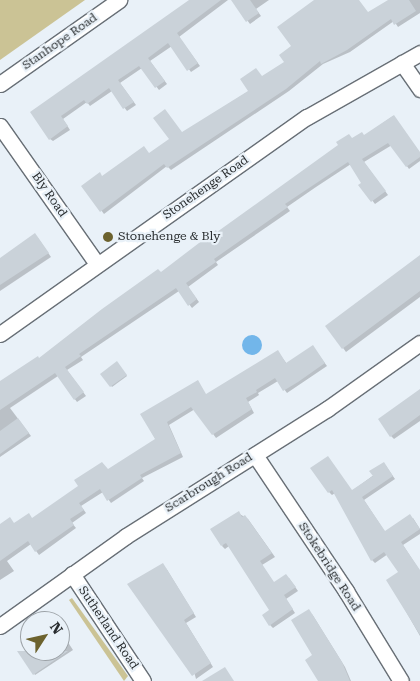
<!DOCTYPE html>
<style>
body{margin:0}
#map{position:relative;width:420px;height:681px;overflow:hidden;background:#e9f1f8;font-family:"Roboto Serif",serif}
div>[style]{position:absolute}
.green>*{inset:0;background:#cbc395}
.water>*{inset:0;background:#72b6ea}
.round{border-radius:50%}
.shadow>*{inset:0;background:#0003}
.building>*{inset:0;background:#cad2d9}
.roads{filter:drop-shadow(1px 0 #686f76) drop-shadow(-1px 0 #686f76) drop-shadow(0 1px #686f76) drop-shadow(0 -1px #686f76)}
.minor>*{height:15px;margin:-7.5px;padding:0 7.5px;transform-origin:7.5px;border-radius:7.5px;background:#fff}
.dots>*{width:14px;height:14px;translate:-50% -50%;box-sizing:border-box;border:2px solid #e9f1f8;border-radius:50%}
span{translate:-50% -50%;white-space:nowrap;text-align:center;line-height:1.15;-webkit-text-stroke:4.5px #e9f1f8;paint-order:stroke}
.street-label{font-size:12px;color:#282c2e}
.poi-label{font-size:12px;color:#282c2e}
.left{translate:0 -50%;text-align:left}
.north{position:absolute;left:20px;top:611px;width:50px;height:50px;box-sizing:border-box;background:#e9f1f8;border:1px solid #9ca2a7;border-radius:50%;rotate:55deg;font-size:14px;font-weight:700;line-height:20px;text-align:center;color:#282c2e}
.north::after{content:'';display:block;margin:auto;width:18px;height:22px;background:#6c622e;clip-path:polygon(50% 0,100% 100%,50% 72%,0 100%)}
</style>
<div id="map">
<div class="green">
<div style="clip-path:polygon(0 0,85px 0,0 60px)"></div>
<div style="clip-path:polygon(72px 598px,128px 676px,124px 681px,69px 600px)"></div>
</div>
<div class="water">
<div class="round" style="left:242px;top:335px;width:20px;height:20px"></div>
</div>
<div class="shadow">
<div style="clip-path:polygon(191px 0,228px 0,179px 37px,200px 66px,191px 72px,172px 46px,150px 61px,167px 84px,159px 90px,142px 68px,120px 83px,136px 105px,127px 111px,112px 91px,90px 106px,87px 102px,63px 119px,70px 130px,53px 141px,50px 139px,32px 113px)"></div>
<div style="clip-path:polygon(232px 0,269px 0,256px 9px,261px 16px,250px 24px)"></div>
<div style="clip-path:polygon(316px 0,358px 0,368px 14px,392px 0,420px 0,420px 13px,398px 27px,394px 21px,350px 52px,323px 64px,289px 91px,171px 170px,167px 166px,104px 214px,83px 186px,149px 154px,249px 91px,262px 77px,286px 62px)"></div>
<div style="clip-path:polygon(393px 116px,420px 153px,420px 161px,409px 169px,392px 145px,364px 162px,388px 195px,375px 204px,360px 185px,363px 183px,351px 164px,316px 187px,287px 207px,290px 211px,216px 262px,218px 265px,188px 287px,199px 302px,192px 308px,179px 291px,81px 357px,83px 360px,67px 370px,86px 396px,77px 402px,58px 376px,10px 408px,31px 436px,0 457px,0 383px,40px 359px,352px 139px,364px 136px)"></div>
<div style="clip-path:polygon(38px 238px,51px 257px,0 291px,0 259px)"></div>
<div style="clip-path:polygon(420px 256px,420px 297px,346px 352px,327px 326px)"></div>
<div style="clip-path:polygon(313px 347px,327px 366px,287px 393px,278px 381px,258px 393px,259px 395px,248px 402px,254px 413px,216px 438px,195px 409px,169px 425px,183px 457px,142px 478px,144px 481px,111px 503px,103px 492px,81px 506px,86px 513px,72px 523px,76px 528px,39px 555px,31px 544px,7px 561px,14px 571px,0 580px,0 526px,33px 519px,156px 440px,142px 415px,206px 395px,278px 352px,287px 364px)"></div>
<div style="clip-path:polygon(117px 363px,127px 376px,112px 387px,102px 374px)"></div>
<div style="clip-path:polygon(420px 390px,420px 421px,394px 439px,391px 436px)"></div>
<div style="clip-path:polygon(386px 466px,395px 479px,364px 500px,385px 532px,413px 518px,420px 529px,420px 534px,403px 545px,420px 571px,420px 636px,388px 580px,399px 573px,388px 554px,375px 563px,372px 560px,335px 493px,332px 495px,329px 492px,312px 468px,352px 491px)"></div>
<div style="clip-path:polygon(238px 513px,248px 519px,275px 557px,262px 565px,274px 583px,289px 578px,298px 591px,286px 599px,295px 613px,273px 628px,270px 625px,271px 610px,229px 546px,225px 549px,222px 546px)"></div>
<div style="clip-path:polygon(166px 568px,196px 617px,186px 623px,213px 667px,196px 679px)"></div>
<div style="clip-path:polygon(312px 614px,345px 667px,351px 681px,320px 681px)"></div>
<div style="clip-path:polygon(60px 630px,73px 650px,35px 675px,21px 654px,30px 648px,30px 651px,60px 651px)"></div>
</div>
<div class="building">
<div style="clip-path:polygon(189px 0,221px 0,177px 33px,198px 63px,187px 71px,168px 43px,148px 58px,165px 81px,155px 88px,139px 66px,118px 80px,134px 102px,123px 109px,109px 88px,87px 104px,84px 100px,61px 116px,68px 126px,49px 140px,30px 112px)"></div>
<div style="clip-path:polygon(231px 0,250px 0,259px 13px,246px 22px)"></div>
<div style="clip-path:polygon(314px 0,359px 0,368px 12px,388px 0,409px 0,416px 11px,394px 25px,391px 19px,347px 50px,321px 64px,320px 61px,286px 89px,167px 168px,164px 164px,100px 212px,81px 186px,100px 172px,102px 176px,144px 146px,149px 153px,169px 139px,153px 118px,165px 109px,182px 132px,248px 91px,240px 79px,256px 68px,262px 76px,284px 62px,279px 55px,291px 46px,277px 27px)"></div>
<div style="clip-path:polygon(394px 115px,420px 152px,420px 157px,406px 167px,388px 143px,362px 159px,386px 191px,371px 202px,358px 185px,361px 183px,348px 162px,285px 204px,288px 207px,214px 259px,216px 262px,186px 283px,197px 299px,188px 306px,176px 288px,79px 354px,81px 356px,65px 367px,84px 392px,74px 400px,55px 373px,0 410px,0 381px,38px 356px,39px 358px,102px 309px,158px 269px,161px 272px,216px 230px,217px 232px,338px 145px,336px 142px,349px 134px,352px 138px,362px 132px,364px 135px)"></div>
<div style="clip-path:polygon(35px 233px,49px 253px,0 285px,0 258px)"></div>
<div style="clip-path:polygon(420px 255px,420px 291px,342px 349px,325px 326px)"></div>
<div style="clip-path:polygon(313px 345px,325px 363px,298px 382px,283px 391px,275px 378px,256px 390px,257px 392px,246px 398px,252px 409px,212px 435px,191px 407px,167px 422px,181px 453px,140px 475px,142px 478px,107px 501px,100px 489px,79px 503px,84px 510px,70px 519px,74px 525px,35px 552px,28px 541px,0 561px,0 524px,10px 517px,14px 523px,29px 513px,32px 518px,78px 486px,74px 480px,102px 462px,108px 469px,155px 439px,140px 414px,198px 380px,206px 394px,278px 350px,286px 363px)"></div>
<div style="clip-path:polygon(117px 361px,127px 375px,110px 387px,100px 374px)"></div>
<div style="clip-path:polygon(420px 389px,420px 415px,390px 437px,378px 419px)"></div>
<div style="clip-path:polygon(18px 418px,29px 433px,0 454px,0 431px)"></div>
<div style="clip-path:polygon(328px 456px,352px 490px,373px 476px,369px 471px,384px 462px,393px 476px,362px 497px,385px 531px,410px 514px,420px 529px,401px 542px,420px 570px,420px 635px,386px 580px,398px 572px,384px 552px,371px 561px,332px 490px,328px 493px,310px 468px)"></div>
<div style="clip-path:polygon(239px 511px,242px 517px,245px 515px,272px 553px,260px 561px,274px 582px,286px 574px,296px 587px,284px 595px,293px 609px,269px 626px,262px 615px,269px 610px,226px 543px,221px 546px,210px 529px)"></div>
<div style="clip-path:polygon(163px 563px,194px 613px,184px 620px,211px 663px,192px 676px,127px 584px)"></div>
<div style="clip-path:polygon(309px 609px,342px 662px,350px 681px,318px 681px,305px 660px,312px 655px,291px 620px)"></div>
<div style="clip-path:polygon(17px 651px,68px 651px,33px 675px)"></div>
<div style="clip-path:polygon(225px 667px,234px 681px,202px 681px)"></div>
</div>
<div class="roads">
<div class="minor">
<div style="left:402px;top:63px;width:32px;rotate:55deg"></div>
<div style="left:0;top:84px;width:146px;rotate:-35.2deg"></div>
<div style="left:0;top:126px;width:169px;rotate:54.9deg"></div>
<div style="left:0;top:334px;width:376px;rotate:-35.3deg"></div>
<div style="left:307px;top:117px;width:130px;rotate:-29.5deg"></div>
<div style="left:255px;top:455px;width:164px;rotate:56.2deg"></div>
<div style="left:346px;top:591px;width:105px;rotate:58.6deg"></div>
<div style="left:72px;top:574px;width:128px;rotate:56.4deg"></div>
<div style="left:0;top:626px;width:155px;rotate:-35.5deg"></div>
<div style="left:126px;top:536px;width:238px;rotate:-32.3deg"></div>
<div style="left:327px;top:409px;width:114px;rotate:-35.4deg"></div>
</div>
</div>
<div class="dots">
<div style="left:108px;top:237px;background:#6c622e"></div>
</div>
<div class="street-label">
<span style="left:60px;top:42px;rotate:-35deg">Stanhope Road</span>
<span style="left:206px;top:188px;rotate:-35deg">Stonehenge Road</span>
<span style="left:49px;top:195px;rotate:55deg">Bly Road</span>
<span style="left:209px;top:483px;rotate:-32deg">Scarbrough Road</span>
<span style="left:329px;top:567px;rotate:57deg">Stokebridge Road</span>
<span style="left:108px;top:628px;rotate:56deg">Sutherland Road</span>
</div>
<div class="poi-label">
<span class="left" style="left:118px;top:237px">Stonehenge &amp; Bly</span>
</div>
<div class="north">N</div>
</div>
